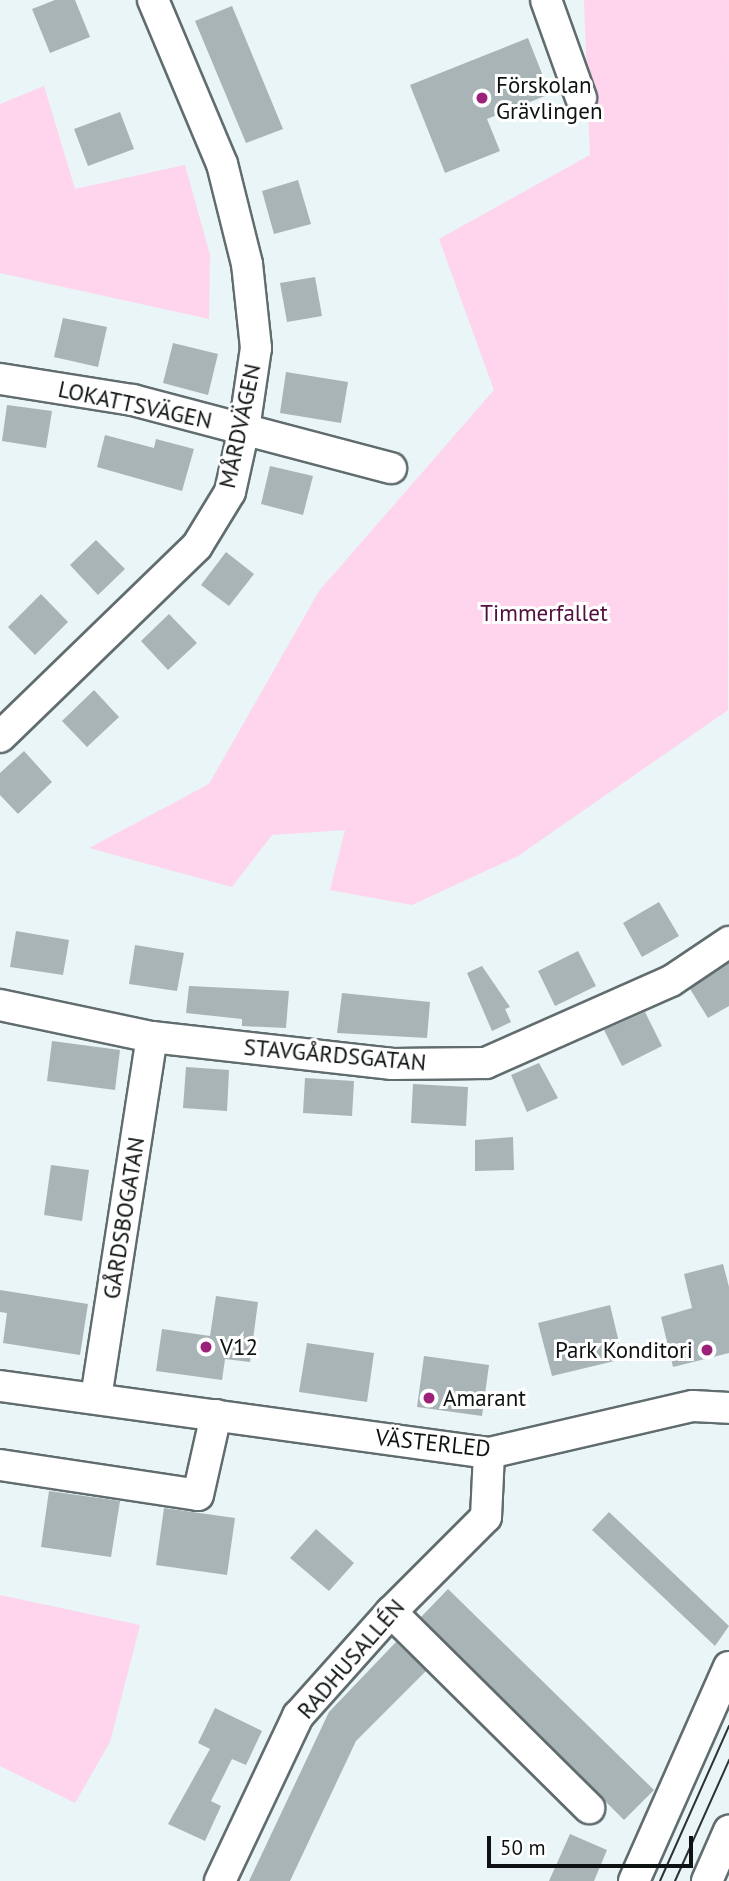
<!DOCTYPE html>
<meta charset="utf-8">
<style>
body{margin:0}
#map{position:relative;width:729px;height:1881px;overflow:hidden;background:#e9f5f7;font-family:"PT Sans",sans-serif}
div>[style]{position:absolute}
.green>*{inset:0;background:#ffd4ed}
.building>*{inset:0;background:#a9b4b7}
.roads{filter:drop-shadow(2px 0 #616c6e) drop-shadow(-2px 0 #616c6e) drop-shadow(0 2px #616c6e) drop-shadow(0 -2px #616c6e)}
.minor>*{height:30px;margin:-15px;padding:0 15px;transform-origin:15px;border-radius:15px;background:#fff}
.tram>*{height:2px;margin:-1px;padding:0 1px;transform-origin:1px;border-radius:1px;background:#2d3233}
.dots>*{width:19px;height:19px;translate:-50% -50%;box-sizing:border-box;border:4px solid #fff;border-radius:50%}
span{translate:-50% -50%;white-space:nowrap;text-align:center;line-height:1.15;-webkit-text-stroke:6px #fff;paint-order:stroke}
.poi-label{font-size:23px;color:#0e1213}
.left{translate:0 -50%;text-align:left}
.right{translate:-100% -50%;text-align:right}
.street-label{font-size:23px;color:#0e1213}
.park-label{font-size:23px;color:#500f3d}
.scale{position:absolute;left:487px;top:1836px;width:206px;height:32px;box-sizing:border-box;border:4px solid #0e1213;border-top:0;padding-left:9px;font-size:21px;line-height:24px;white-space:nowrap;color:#0e1213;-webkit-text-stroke:5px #fff;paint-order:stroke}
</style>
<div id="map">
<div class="green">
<div style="clip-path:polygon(584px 0,729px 0,728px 710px,518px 856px,412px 905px,330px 890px,345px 830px,272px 835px,232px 887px,89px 848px,209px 784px,319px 591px,494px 390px,439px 239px,590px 155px)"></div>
<div style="clip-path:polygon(44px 86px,75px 189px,185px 165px,210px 255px,209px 319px,0 273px,0 104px)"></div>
<div style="clip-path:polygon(0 1595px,140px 1625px,110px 1742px,75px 1803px,0 1766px)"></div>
</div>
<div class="building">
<div style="clip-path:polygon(55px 0,75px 0,90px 37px,50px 53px,32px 9px)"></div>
<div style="clip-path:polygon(232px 6px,283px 129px,246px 143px,195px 21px)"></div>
<div style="clip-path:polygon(528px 38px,550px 94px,487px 119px,500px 151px,445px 173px,410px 85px)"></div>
<div style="clip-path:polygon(120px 112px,134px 149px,88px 166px,74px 129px)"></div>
<div style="clip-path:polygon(298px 180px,311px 224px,274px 234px,262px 191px)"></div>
<div style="clip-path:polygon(315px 277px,322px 316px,287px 322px,280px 283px)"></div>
<div style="clip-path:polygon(63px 318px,107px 327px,98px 367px,54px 357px)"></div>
<div style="clip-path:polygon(173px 343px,218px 354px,208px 395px,163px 383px)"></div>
<div style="clip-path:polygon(286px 372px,348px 382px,341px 423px,280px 413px)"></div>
<div style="clip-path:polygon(7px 405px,52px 411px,46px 448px,2px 441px)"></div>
<div style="clip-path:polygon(105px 435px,154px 448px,156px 439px,194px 449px,182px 491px,97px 467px)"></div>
<div style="clip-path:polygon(270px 466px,313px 476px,303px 515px,261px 504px)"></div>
<div style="clip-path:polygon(96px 540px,125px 569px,98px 595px,70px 565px)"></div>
<div style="clip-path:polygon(226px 552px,254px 574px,229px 606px,201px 585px)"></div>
<div style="clip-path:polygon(41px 594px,68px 622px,35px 655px,8px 627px)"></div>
<div style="clip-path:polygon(169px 614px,197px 643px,168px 670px,141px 641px)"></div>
<div style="clip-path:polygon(94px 690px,119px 717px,87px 747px,62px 721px)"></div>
<div style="clip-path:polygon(24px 751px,52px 782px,18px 814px,0 795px,0 773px)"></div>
<div style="clip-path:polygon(659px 902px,679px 936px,642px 957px,623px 923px)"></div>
<div style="clip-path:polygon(16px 931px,69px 940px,63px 975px,10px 967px)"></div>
<div style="clip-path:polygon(135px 945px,184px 953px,177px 991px,129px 984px)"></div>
<div style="clip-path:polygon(578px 951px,596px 986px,555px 1006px,538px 971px)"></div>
<div style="clip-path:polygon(729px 963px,729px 1006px,708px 1018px,690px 989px)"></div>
<div style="clip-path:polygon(482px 966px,510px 1007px,505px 1009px,511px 1022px,492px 1031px,467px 973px)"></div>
<div style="clip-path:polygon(189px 986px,289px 991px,286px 1028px,242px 1026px,242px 1019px,186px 1013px)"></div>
<div style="clip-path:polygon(342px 993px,430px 1002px,427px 1038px,337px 1033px)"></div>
<div style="clip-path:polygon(645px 1012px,662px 1046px,622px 1066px,604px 1030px)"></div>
<div style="clip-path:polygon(52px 1041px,120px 1050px,115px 1090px,47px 1081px)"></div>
<div style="clip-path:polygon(539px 1063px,558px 1098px,527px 1112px,511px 1075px)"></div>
<div style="clip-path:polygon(186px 1067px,229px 1070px,227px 1111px,183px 1108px)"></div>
<div style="clip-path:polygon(305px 1078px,354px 1081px,352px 1116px,303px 1113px)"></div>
<div style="clip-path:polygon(413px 1084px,468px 1087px,466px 1126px,411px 1123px)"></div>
<div style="clip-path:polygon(513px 1137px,514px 1170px,475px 1171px,475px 1140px)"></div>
<div style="clip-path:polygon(51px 1165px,89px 1170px,82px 1221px,44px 1215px)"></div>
<div style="clip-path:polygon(723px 1264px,729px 1287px,729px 1353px,673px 1367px,661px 1317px,692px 1308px,684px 1274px)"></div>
<div style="clip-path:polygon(0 1290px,88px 1304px,80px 1355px,3px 1343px,7px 1313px,0 1312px)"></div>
<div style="clip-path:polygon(216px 1296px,258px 1302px,250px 1362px,225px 1359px,222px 1380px,156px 1371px,162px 1329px,210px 1336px)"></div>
<div style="clip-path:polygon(610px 1305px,623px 1359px,552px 1376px,538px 1323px)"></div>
<div style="clip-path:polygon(307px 1343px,374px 1353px,367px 1402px,299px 1392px)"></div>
<div style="clip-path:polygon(424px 1356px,489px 1365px,482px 1416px,417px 1407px)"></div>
<div style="clip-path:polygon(49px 1491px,120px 1501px,111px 1557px,41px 1547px)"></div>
<div style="clip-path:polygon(164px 1508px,235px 1518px,227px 1575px,156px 1565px)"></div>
<div style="clip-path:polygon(609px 1512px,729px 1626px,715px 1646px,592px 1530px)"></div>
<div style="clip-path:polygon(316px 1529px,354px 1563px,329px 1591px,290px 1558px)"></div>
<div style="clip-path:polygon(448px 1589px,654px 1790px,624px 1820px,421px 1617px)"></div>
<div style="clip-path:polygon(396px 1642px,426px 1671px,356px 1741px,290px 1881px,249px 1881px,329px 1712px)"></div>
<div style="clip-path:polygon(215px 1708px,262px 1731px,246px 1765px,232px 1759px,211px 1801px,221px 1806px,205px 1841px,168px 1824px,210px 1749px,198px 1743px)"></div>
<div style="clip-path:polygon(570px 1834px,607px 1850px,594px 1881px,549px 1881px)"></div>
</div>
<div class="roads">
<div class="minor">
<div style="left:546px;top:0;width:104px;rotate:70.3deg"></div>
<div style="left:0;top:379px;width:135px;rotate:9deg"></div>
<div style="left:133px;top:400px;width:267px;rotate:14.8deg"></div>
<div style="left:0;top:737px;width:274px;rotate:-44.1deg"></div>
<div style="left:197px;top:546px;width:63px;rotate:-58.6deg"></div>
<div style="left:230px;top:492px;width:65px;rotate:-77.5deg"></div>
<div style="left:244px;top:429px;width:82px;rotate:-81.6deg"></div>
<div style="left:256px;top:348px;width:84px;rotate:-96.1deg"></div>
<div style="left:247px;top:264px;width:103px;rotate:-104deg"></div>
<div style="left:222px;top:164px;width:178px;rotate:-112.8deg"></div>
<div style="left:0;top:1005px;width:155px;rotate:11.9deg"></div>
<div style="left:152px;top:1037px;width:242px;rotate:6.4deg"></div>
<div style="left:392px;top:1064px;width:94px;rotate:-0.6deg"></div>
<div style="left:486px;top:1063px;width:202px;rotate:-23.9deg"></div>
<div style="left:671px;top:981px;width:70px;rotate:-33.9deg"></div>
<div style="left:0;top:1386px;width:494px;rotate:7.8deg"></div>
<div style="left:489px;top:1453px;width:209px;rotate:-13deg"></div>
<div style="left:693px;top:1406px;width:36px;rotate:3deg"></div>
<div style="left:96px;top:1398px;width:365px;rotate:-81.2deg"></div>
<div style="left:0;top:1465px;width:200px;rotate:8.6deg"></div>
<div style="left:198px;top:1495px;width:82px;rotate:-77.3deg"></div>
<div style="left:391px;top:1612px;width:279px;rotate:44.7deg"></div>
<div style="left:220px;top:1881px;width:183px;rotate:-64.7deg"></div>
<div style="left:298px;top:1716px;width:140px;rotate:-48.2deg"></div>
<div style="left:391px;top:1612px;width:134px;rotate:-45deg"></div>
<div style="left:486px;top:1517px;width:64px;rotate:-87.3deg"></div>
<div style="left:634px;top:1881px;width:234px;rotate:-66.1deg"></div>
<div style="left:707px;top:1881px;width:55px;rotate:-66.3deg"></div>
</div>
</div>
<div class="tram">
<div style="left:660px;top:1881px;width:170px;rotate:-66deg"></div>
<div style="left:675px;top:1881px;width:133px;rotate:-65.9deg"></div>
</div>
<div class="dots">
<div style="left:482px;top:98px;background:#9c2279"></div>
<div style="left:206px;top:1347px;background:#9c2279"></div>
<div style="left:707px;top:1350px;background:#9c2279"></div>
<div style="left:429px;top:1398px;background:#9c2279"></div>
</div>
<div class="poi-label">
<span class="left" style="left:496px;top:98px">Förskolan<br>Grävlingen</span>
<span class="left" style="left:220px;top:1347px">V12</span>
<span class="right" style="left:693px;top:1350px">Park Konditori</span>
<span class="left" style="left:443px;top:1398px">Amarant</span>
</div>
<div class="street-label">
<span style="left:135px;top:405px;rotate:12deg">LOKATTSVÄGEN</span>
<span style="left:240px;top:426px;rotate:-78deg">MÅRDVÄGEN</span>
<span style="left:335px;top:1055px;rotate:5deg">STAVGÅRDSGATAN</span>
<span style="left:124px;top:1218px;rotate:-81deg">GÅRDSBOGATAN</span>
<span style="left:433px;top:1443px;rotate:6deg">VÄSTERLED</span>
<span style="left:351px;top:1659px;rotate:-49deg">RADHUSALLÉN</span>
</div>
<div class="park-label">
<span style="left:544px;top:613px">Timmerfallet</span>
</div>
<div class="scale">50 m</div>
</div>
